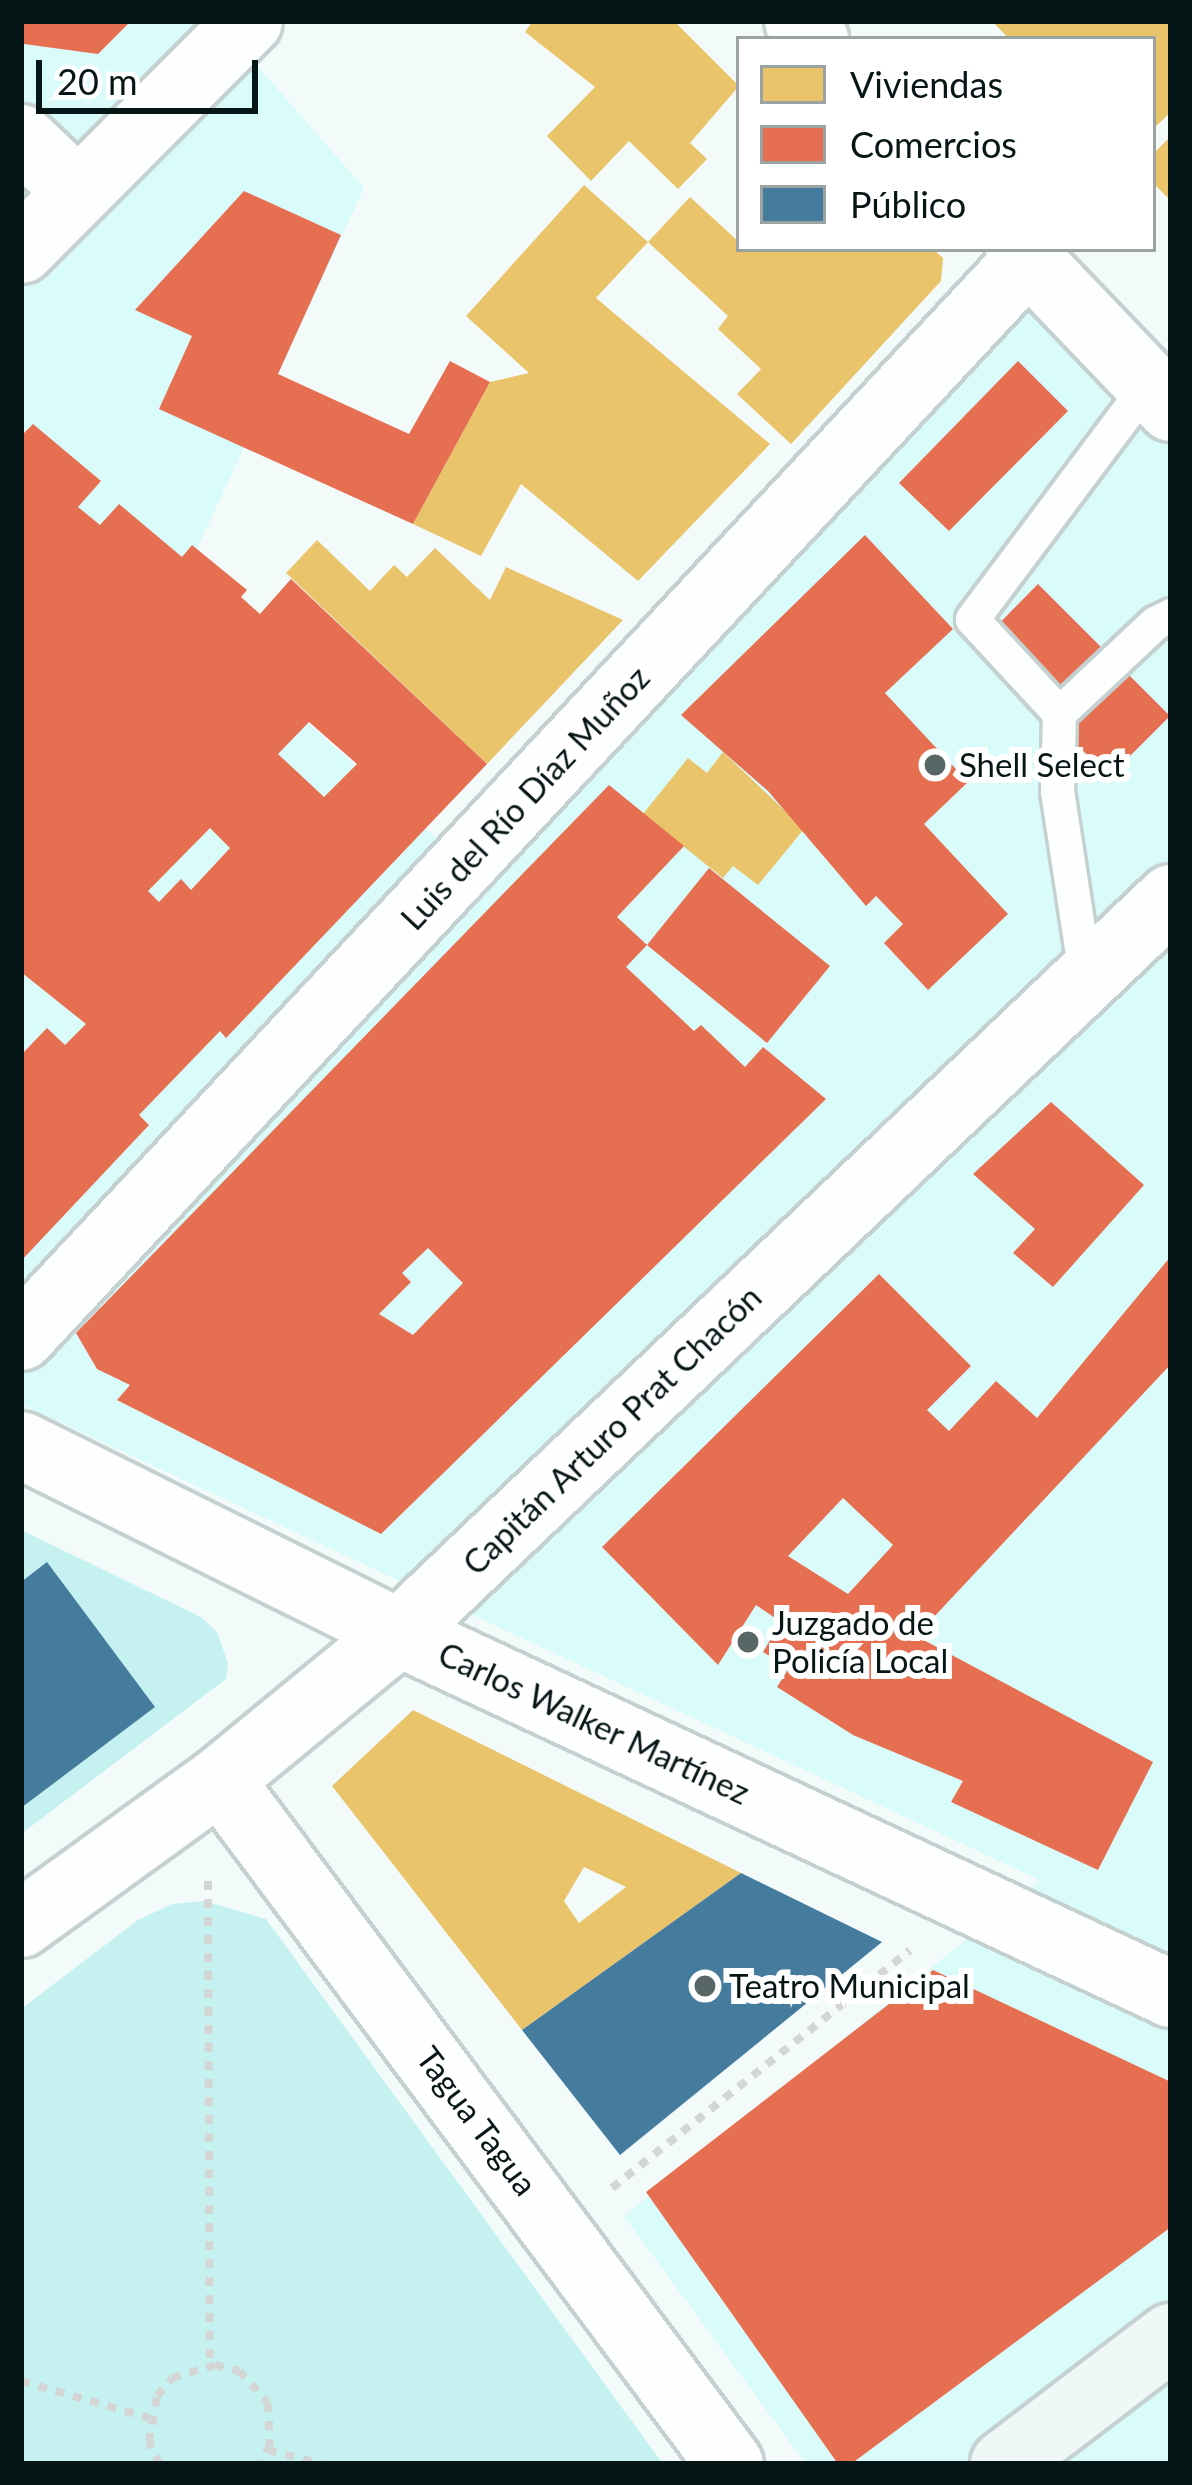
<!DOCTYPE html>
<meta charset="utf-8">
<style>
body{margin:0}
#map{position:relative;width:1192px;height:2485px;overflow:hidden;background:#f2fbfa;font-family:Lato,sans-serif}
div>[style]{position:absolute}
.built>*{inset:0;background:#d9fbfa}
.green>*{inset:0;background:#c5f2f1}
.homes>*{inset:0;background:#e9c46a}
.shops>*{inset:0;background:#e76f51}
.public>*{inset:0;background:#457b9d}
.path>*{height:8px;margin-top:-4px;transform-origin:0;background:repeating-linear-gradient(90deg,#d3d6d5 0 9px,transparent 0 18px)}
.roads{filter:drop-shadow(3px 0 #c5d1d0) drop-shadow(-3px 0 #c5d1d0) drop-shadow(0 3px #c5d1d0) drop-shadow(0 -3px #c5d1d0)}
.service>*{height:33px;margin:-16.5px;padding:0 16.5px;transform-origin:16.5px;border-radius:16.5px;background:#fdfefe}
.minor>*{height:66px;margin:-33px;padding:0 33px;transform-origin:33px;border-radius:33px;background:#fdfefe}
.tertiary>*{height:66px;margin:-33px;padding:0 33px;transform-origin:33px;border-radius:33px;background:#fdfefe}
.secondary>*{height:66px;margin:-33px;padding:0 33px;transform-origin:33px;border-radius:33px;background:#eff7f7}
.dots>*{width:33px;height:33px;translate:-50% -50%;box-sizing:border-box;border:6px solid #fff;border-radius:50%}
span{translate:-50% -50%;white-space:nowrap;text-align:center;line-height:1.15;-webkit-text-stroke:12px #fff;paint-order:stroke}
.poi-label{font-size:33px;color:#061616}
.left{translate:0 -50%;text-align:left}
.street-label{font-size:33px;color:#061616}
.frame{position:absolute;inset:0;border:24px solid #061616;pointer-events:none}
.legend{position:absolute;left:736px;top:36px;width:420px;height:216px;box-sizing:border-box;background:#fff;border:3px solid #9ba2a2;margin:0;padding:15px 21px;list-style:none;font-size:36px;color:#061616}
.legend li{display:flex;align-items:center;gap:24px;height:60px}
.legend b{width:60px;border:3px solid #9ba2a2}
.scale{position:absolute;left:36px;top:60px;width:222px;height:54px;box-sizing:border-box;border:6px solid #061616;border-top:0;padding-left:15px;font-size:36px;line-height:42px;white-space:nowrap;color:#061616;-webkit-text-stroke:9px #fff;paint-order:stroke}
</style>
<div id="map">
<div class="built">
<div style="clip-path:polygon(21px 21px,249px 21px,233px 38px,364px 188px,196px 551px,225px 649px,474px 872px,1028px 259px,1171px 408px,1171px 2464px,806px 2464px,624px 2216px,1040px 1880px,21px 1404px)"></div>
</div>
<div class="green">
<div style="clip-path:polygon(21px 1530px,201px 1617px,217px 1632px,228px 1663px,226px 1679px,21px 1834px,21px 1808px,155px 1707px,47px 1563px,21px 1582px)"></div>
<div style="clip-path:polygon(205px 1901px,266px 1919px,663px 2464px,21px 2464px,21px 2009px,138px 1920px,172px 1904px)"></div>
</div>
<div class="homes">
<div style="clip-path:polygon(533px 21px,674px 21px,739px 86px,690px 143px,707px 159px,678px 189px,629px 141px,591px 181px,547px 136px,595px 87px,525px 32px)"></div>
<div style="clip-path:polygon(992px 21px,1171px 21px,1171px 112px,1153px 129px,1153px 39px,1009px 39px)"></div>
<div style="clip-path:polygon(1171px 136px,1171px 201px,1153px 183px,1153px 154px)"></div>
<div style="clip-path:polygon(584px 185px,648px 242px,690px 197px,739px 242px,739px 249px,933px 249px,943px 258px,941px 281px,791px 444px,737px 394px,761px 369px,718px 329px,728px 316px,648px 242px,596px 298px,770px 444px,638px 581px,521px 484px,481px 556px,413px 524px,490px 382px,529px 373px,466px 316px)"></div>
<div style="clip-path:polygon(317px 540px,370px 591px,394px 565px,407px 577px,435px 548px,490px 600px,506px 567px,623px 620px,487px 764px,286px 573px)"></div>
<div style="clip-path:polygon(723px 752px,804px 829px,758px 885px,733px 866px,723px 878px,643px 814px,688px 758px,707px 773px)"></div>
<div style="clip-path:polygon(evenodd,413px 1710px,741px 1873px,522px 2030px,332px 1786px,413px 1710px,584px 1867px,626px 1887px,579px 1923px,564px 1901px,584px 1867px)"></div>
</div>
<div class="shops">
<div style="clip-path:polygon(21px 21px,131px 21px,98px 54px,24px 44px)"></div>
<div style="clip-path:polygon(244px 191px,341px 235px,278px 374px,409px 434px,450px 361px,490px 382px,413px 524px,159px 409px,192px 336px,135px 310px)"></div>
<div style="clip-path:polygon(1018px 361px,1068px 411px,949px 531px,899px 483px)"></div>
<div style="clip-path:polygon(evenodd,33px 424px,101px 481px,78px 507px,100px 525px,119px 504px,182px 557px,192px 545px,247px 590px,241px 597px,260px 614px,291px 579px,487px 764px,226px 1038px,220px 1031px,139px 1115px,149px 1125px,21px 1261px,21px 1055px,47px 1028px,65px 1045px,86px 1024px,21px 972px,21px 436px,33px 424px,309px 722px,357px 764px,324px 797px,278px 754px,309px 722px,33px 424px,210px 828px,230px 848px,191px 890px,181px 879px,159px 902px,148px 891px,210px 828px)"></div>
<div style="clip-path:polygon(865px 535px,953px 629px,885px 693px,968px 782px,924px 824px,1008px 914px,928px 990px,884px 943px,903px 924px,876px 896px,866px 906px,768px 791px,681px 715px)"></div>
<div style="clip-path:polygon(1038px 584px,1170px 716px,1109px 777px,978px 645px)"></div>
<div style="clip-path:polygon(evenodd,609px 785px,684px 846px,617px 917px,647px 945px,626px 967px,694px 1031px,701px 1025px,745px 1067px,763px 1047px,826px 1099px,381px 1534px,117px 1400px,130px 1385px,97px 1369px,76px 1333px,609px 785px,428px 1248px,463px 1283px,413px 1335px,379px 1314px,411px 1282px,402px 1273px,428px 1248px)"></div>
<div style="clip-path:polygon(709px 868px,830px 966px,767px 1043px,647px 945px)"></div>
<div style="clip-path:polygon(1051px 1102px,1144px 1185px,1053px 1287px,1013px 1253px,1035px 1229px,973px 1174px)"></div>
<div style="clip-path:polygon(evenodd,1171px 1256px,1171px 1364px,916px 1636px,1153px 1762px,1098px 1870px,951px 1802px,963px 1781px,853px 1735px,777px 1687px,789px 1668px,763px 1652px,781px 1622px,756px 1605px,718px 1665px,602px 1547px,879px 1274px,971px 1366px,927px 1410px,949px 1431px,996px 1381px,1037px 1418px,1171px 1256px,843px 1498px,893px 1545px,848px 1594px,788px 1556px,843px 1498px)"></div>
<div style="clip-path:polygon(933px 1970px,1171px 2082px,1171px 2227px,851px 2464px,838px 2464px,646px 2192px)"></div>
</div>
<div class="public">
<div style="clip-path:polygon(47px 1562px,155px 1707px,21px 1808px,21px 1582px)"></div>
<div style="clip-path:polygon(741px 1873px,882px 1942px,620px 2155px,522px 2030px)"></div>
</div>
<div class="path">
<div style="left:208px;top:1881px;width:484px;rotate:89.8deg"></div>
<div style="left:612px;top:2188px;width:381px;rotate:-38.6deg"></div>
<div style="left:21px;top:2381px;width:133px;rotate:16.1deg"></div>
<div style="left:268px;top:2450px;width:56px;rotate:14.5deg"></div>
<div style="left:160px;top:2464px;width:25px;rotate:-117deg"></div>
<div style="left:149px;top:2442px;width:47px;rotate:-80.1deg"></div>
<div style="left:157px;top:2396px;width:23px;rotate:-50deg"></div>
<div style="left:172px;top:2378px;width:45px;rotate:-16.8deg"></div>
<div style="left:215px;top:2365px;width:25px;rotate:14deg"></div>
<div style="left:239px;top:2371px;width:43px;rotate:47.8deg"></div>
<div style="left:268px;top:2403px;width:42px;rotate:87.3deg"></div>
<div style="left:270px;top:2445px;width:21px;rotate:118deg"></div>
</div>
<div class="roads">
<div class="service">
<div style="left:1059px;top:713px;width:128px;rotate:-132.8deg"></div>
<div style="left:972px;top:619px;width:294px;rotate:-53.2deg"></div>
<div style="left:1086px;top:980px;width:191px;rotate:-98.7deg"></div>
<div style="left:1057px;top:791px;width:78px;rotate:-88.5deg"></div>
<div style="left:1059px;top:713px;width:132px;rotate:-43.2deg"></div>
<div style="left:1155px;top:623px;width:18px;rotate:-27deg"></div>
</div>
<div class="minor">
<div style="left:798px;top:21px;width:25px;rotate:47deg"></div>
<div style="left:21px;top:138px;width:76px;rotate:43.4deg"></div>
<div style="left:1019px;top:249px;width:220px;rotate:46.3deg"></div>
<div style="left:21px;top:1337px;width:1475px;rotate:-46.95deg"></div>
<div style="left:220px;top:1780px;width:853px;rotate:53.29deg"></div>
</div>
<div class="tertiary">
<div style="left:21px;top:250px;width:323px;rotate:-45.1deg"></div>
<div style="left:21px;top:1445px;width:422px;rotate:26.4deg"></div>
<div style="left:399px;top:1633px;width:852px;rotate:25.06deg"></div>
<div style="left:21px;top:1924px;width:246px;rotate:-35.9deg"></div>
<div style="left:220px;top:1780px;width:232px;rotate:-39.4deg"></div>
<div style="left:399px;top:1633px;width:1066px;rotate:-43.59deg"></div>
</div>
<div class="secondary">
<div style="left:1004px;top:2464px;width:210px;rotate:-37.3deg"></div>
</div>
</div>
<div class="dots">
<div style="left:935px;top:765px;background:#596666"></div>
<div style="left:748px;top:1642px;background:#596666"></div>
<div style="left:705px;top:1986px;background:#596666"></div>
</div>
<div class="poi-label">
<span class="left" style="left:959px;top:765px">Shell Select</span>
<span class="left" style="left:772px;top:1642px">Juzgado de<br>Policía Local</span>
<span class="left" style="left:729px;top:1986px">Teatro Municipal</span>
</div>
<div class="street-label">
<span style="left:525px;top:798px;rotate:-47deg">Luis del Río Díaz Muñoz</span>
<span style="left:612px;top:1430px;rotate:-44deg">Capitán Arturo Prat Chacón</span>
<span style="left:594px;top:1723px;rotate:25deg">Carlos Walker Martínez</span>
<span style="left:477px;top:2121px;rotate:53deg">Tagua Tagua</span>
</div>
<div class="frame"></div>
<ul class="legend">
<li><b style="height:33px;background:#e9c46a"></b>Viviendas</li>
<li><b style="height:33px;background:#e76f51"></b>Comercios</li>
<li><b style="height:33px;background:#457b9d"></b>Público</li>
</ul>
<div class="scale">20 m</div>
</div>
